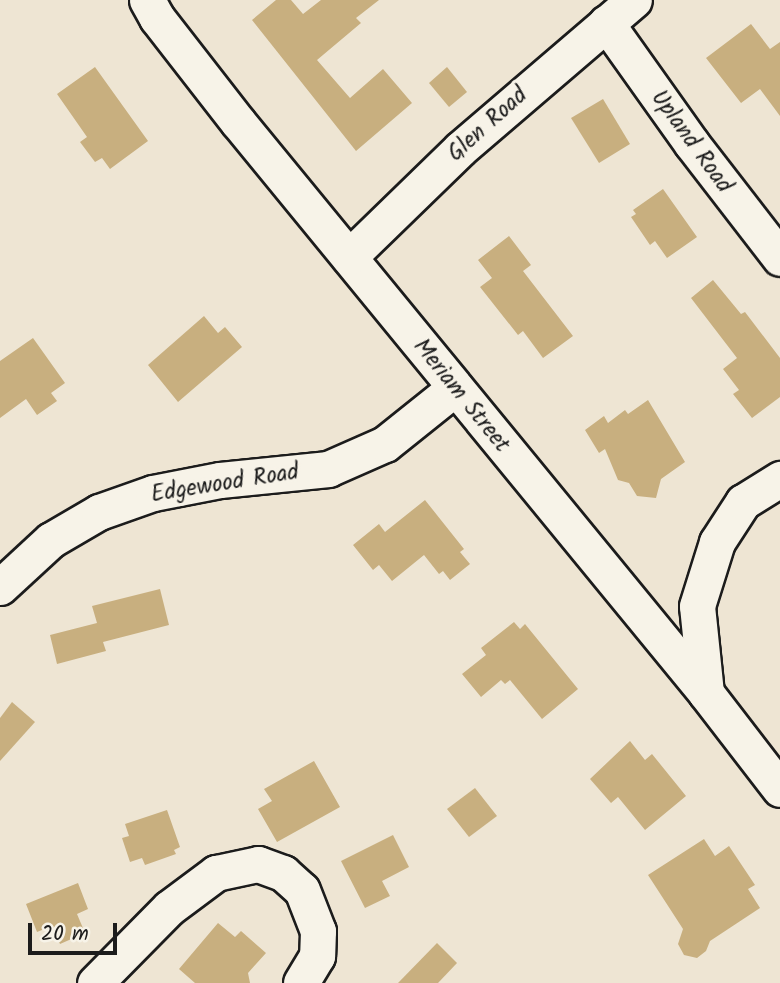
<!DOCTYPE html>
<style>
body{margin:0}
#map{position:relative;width:780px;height:983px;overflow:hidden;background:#eee5d3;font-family:Kalam,sans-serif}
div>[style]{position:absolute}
.building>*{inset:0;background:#c8af7f}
.roads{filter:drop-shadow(2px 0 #1c1c1c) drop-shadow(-2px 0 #1c1c1c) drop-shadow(0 2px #1c1c1c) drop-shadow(0 -2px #1c1c1c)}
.minor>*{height:35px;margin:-17.5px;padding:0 17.5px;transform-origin:17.5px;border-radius:17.5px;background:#f7f3e8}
span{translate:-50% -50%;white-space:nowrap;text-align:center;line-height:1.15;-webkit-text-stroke:6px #f7f3e8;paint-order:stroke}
.street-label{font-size:23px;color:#1c1c1c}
.scale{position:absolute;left:28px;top:923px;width:89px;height:32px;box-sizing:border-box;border:4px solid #1c1c1c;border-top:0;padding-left:9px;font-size:21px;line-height:24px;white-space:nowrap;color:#1c1c1c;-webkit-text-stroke:5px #f7f3e8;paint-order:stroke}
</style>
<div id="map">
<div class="building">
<div style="clip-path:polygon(276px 0,291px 0,303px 14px,321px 0,379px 0,356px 18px,361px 23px,317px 60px,350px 98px,383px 69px,412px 103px,356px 151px,252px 20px)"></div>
<div style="clip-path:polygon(751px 24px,770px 49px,780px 42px,780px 116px,760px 89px,741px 103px,706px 58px)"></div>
<div style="clip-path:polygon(95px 67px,148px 141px,110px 169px,102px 158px,95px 162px,80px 142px,87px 137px,57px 94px)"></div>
<div style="clip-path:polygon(447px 67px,467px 92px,449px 107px,429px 83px)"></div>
<div style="clip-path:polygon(603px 99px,630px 144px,599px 163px,571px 118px)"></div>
<div style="clip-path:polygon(663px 189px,697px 237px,667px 258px,655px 241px,650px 245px,631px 217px,636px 214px,633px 210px)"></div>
<div style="clip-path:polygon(509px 236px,531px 265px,523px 271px,573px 336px,543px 358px,523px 331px,518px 335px,480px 287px,492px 278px,478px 260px)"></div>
<div style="clip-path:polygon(713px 280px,741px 314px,745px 312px,780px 358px,780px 397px,752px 418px,733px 394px,739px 390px,723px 369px,737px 358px,691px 298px)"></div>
<div style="clip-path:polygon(204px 316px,218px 333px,225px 327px,242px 347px,178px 402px,148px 365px)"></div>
<div style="clip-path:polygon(33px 338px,65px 383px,51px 393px,57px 401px,37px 415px,26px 399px,0 418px,0 361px)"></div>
<div style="clip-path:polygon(648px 400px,685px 462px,661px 479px,656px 498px,637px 496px,629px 483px,618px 480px,605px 449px,599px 453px,585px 430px,604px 416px,608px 423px,625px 410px,628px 414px)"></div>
<div style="clip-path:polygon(425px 500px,464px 549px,460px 552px,470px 564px,450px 580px,443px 571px,439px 574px,424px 555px,392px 581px,379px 565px,373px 570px,353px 545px,379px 524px,385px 532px)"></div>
<div style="clip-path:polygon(160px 589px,169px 625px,103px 642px,106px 651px,57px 664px,50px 635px,97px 623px,92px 606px)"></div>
<div style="clip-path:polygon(514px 622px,520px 629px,525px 624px,578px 689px,542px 719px,510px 680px,505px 684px,501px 680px,481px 697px,462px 674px,486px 655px,481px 648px)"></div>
<div style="clip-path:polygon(12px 702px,35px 722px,0 761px,0 718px)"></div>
<div style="clip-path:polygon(630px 741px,645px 760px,652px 754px,686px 796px,645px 830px,618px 797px,611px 803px,590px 779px)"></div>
<div style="clip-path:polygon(314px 761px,340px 807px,277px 842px,258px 809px,272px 801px,264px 789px)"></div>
<div style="clip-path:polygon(475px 788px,497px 816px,469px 837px,447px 809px)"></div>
<div style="clip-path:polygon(167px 810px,180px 847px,174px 850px,176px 854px,145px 865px,142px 858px,130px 862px,122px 838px,129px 836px,125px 824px)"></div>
<div style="clip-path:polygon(393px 835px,409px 867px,382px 881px,390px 896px,365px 908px,341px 861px)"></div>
<div style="clip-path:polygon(704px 839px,715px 856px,729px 846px,755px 885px,748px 889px,760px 908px,710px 941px,706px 951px,697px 958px,684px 955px,678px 944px,683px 929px,648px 875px)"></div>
<div style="clip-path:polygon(78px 883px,88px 909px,77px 914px,85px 933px,60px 944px,52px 926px,37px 932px,26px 904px)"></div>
<div style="clip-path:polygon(218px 923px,235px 937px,241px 931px,266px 953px,248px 973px,250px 983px,195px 983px,179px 969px)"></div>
<div style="clip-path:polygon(437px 943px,457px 963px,438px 983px,398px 983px)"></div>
</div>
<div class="roads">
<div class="minor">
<div style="left:147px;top:0;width:21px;rotate:61deg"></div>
<div style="left:157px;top:18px;width:132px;rotate:52.1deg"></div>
<div style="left:238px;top:122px;width:738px;rotate:50.66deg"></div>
<div style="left:706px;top:693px;width:121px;rotate:52.4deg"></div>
<div style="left:606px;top:23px;width:148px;rotate:54.6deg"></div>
<div style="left:692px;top:144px;width:144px;rotate:52.3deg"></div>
<div style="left:349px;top:257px;width:155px;rotate:-44.2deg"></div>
<div style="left:460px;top:149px;width:229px;rotate:-40.6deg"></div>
<div style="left:0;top:587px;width:69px;rotate:-42.7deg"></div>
<div style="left:51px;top:540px;width:56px;rotate:-30.3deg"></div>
<div style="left:99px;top:512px;width:57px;rotate:-19.4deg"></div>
<div style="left:153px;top:493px;width:68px;rotate:-11deg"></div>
<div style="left:220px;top:480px;width:109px;rotate:-5.8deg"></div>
<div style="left:328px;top:469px;width:62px;rotate:-23.7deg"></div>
<div style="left:385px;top:444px;width:90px;rotate:-38.7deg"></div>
<div style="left:706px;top:693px;width:87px;rotate:-95.9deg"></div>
<div style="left:697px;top:606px;width:67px;rotate:-72.6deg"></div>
<div style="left:717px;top:542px;width:48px;rotate:-57deg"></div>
<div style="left:743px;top:502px;width:44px;rotate:-31.9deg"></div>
<div style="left:95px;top:983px;width:105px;rotate:-45.4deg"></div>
<div style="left:169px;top:908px;width:59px;rotate:-36.7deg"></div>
<div style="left:216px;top:873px;width:43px;rotate:-12.1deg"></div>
<div style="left:258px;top:864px;width:27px;rotate:20deg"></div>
<div style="left:283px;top:873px;width:25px;rotate:42deg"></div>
<div style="left:302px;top:890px;width:44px;rotate:68.7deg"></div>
<div style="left:318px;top:931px;width:25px;rotate:92deg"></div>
<div style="left:317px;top:956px;width:31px;rotate:121deg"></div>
</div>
</div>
<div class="street-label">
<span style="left:488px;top:125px;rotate:-42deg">Glen Road</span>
<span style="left:691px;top:142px;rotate:54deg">Upland Road</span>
<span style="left:461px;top:396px;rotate:51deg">Meriam Street</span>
<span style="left:225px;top:484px;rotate:-9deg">Edgewood Road</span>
</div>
<div class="scale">20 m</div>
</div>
